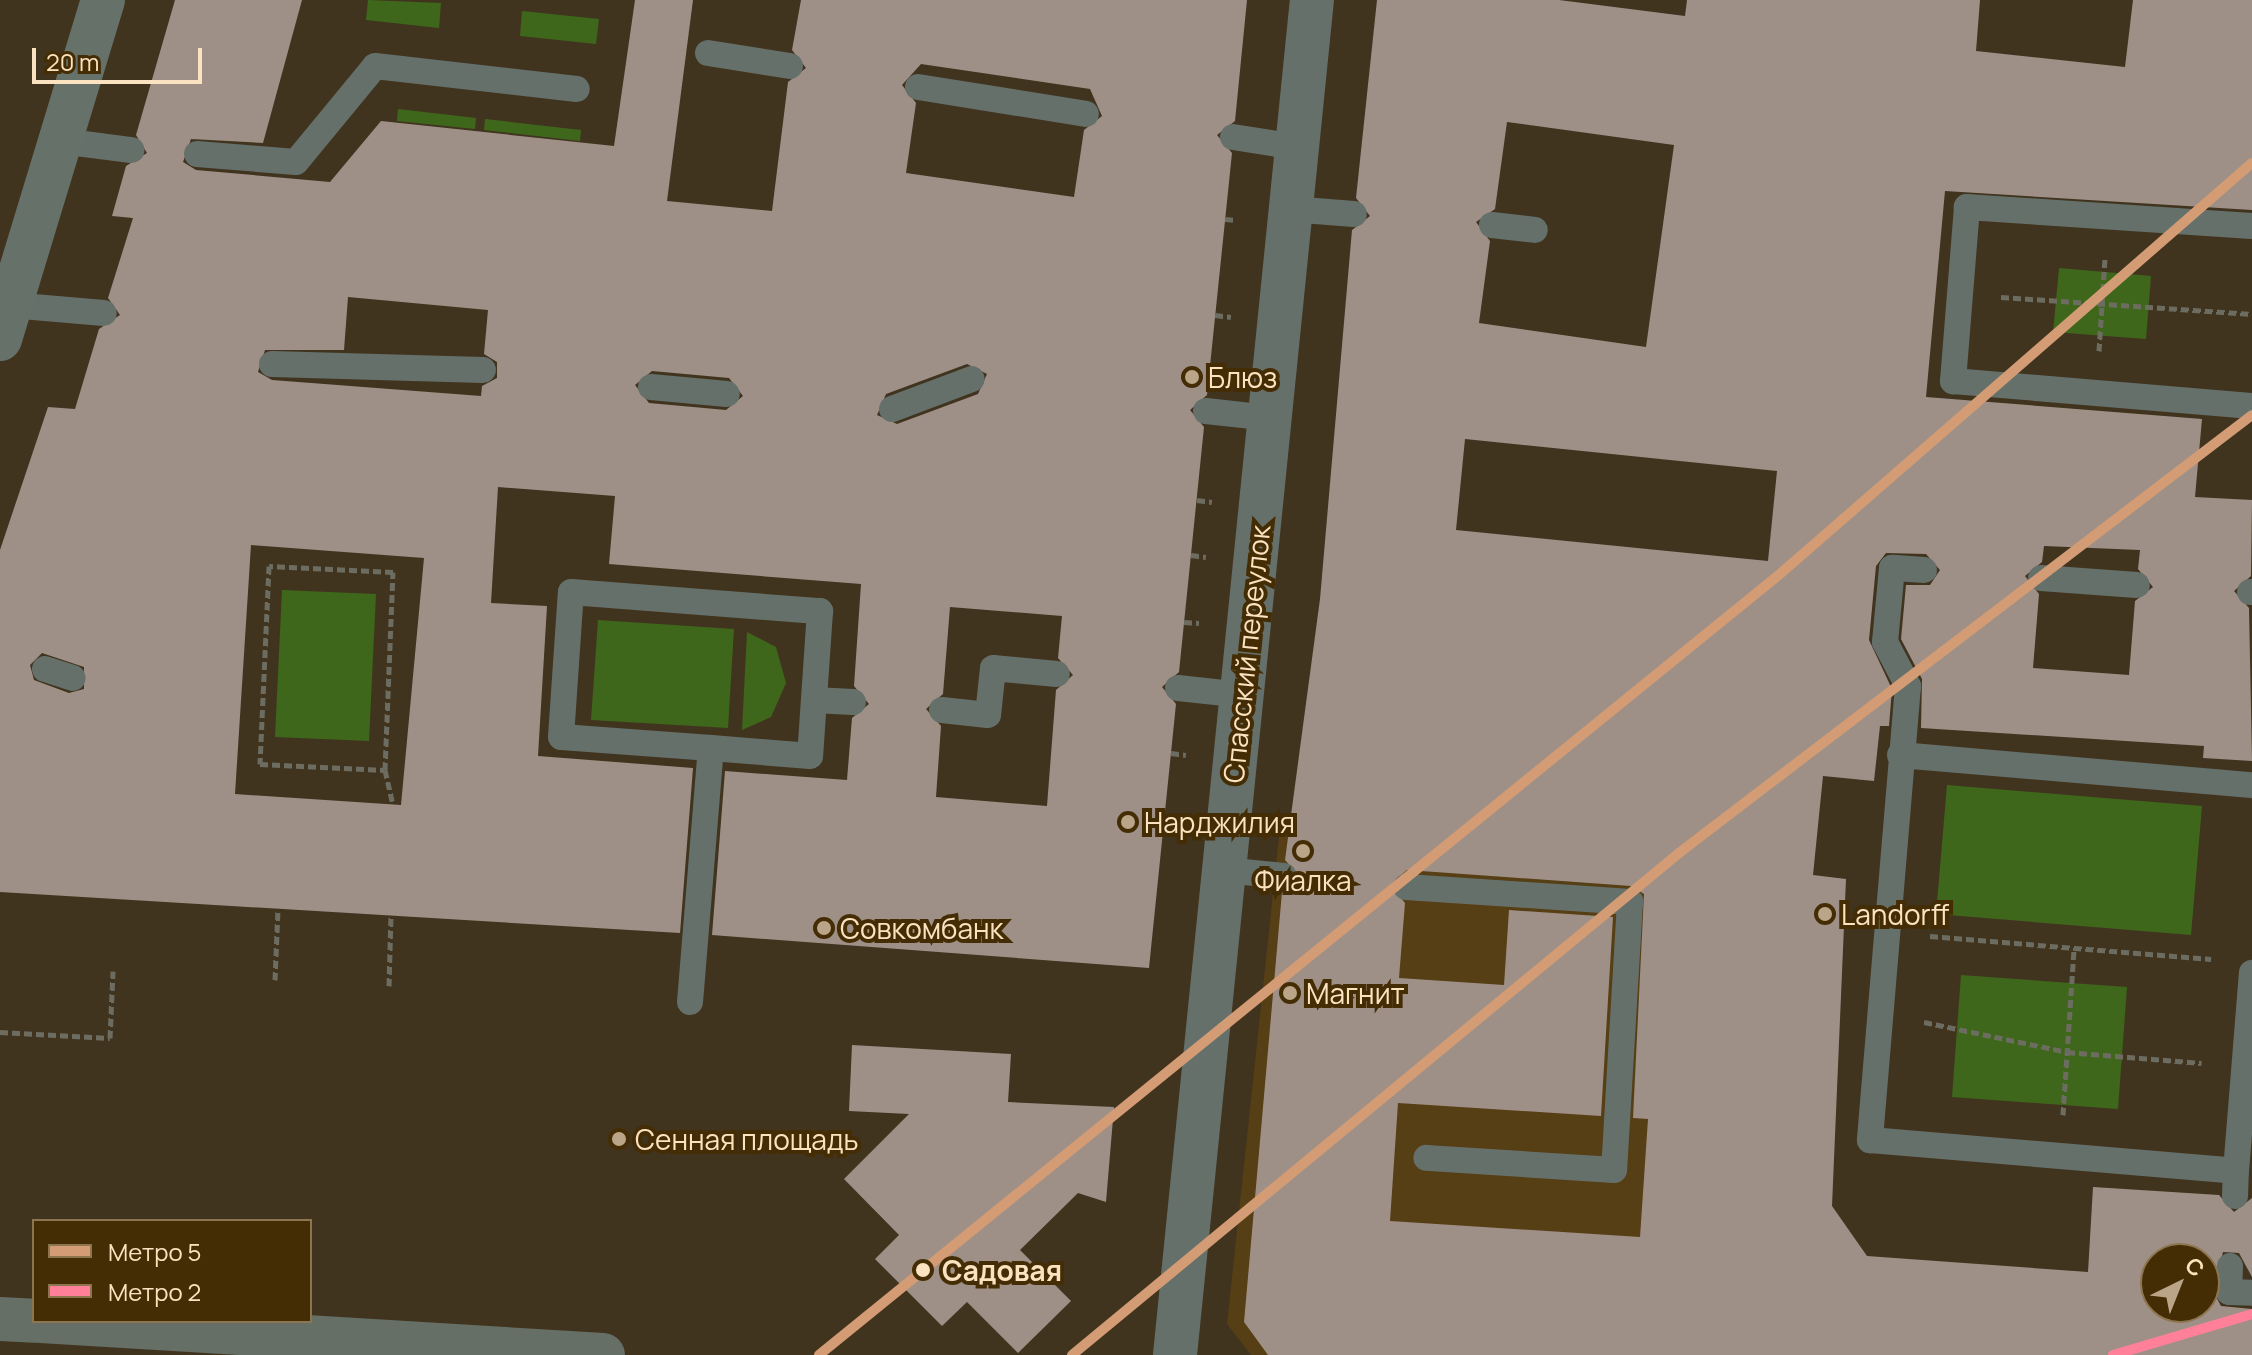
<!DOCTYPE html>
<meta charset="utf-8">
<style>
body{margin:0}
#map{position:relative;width:2252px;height:1355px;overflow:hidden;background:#41341f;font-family:Manrope,sans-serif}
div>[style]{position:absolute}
.built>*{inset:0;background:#563e15}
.green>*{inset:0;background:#3e671c}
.building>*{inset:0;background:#9f9087}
.path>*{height:5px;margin-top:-2.5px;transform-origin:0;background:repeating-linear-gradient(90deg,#6c6c61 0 8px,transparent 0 12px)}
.lane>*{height:26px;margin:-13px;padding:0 13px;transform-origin:13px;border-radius:13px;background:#66706b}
.street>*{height:44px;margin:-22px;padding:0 22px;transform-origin:22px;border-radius:22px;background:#66706b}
.secondary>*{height:44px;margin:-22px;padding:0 22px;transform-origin:22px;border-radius:22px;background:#66716a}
.primary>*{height:44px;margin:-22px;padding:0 22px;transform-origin:22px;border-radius:22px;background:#656f65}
.metro-1>*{height:10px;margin:-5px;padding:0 5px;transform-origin:5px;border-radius:5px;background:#d39c74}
.metro-2>*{height:10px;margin:-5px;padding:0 5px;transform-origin:5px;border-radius:5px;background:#ff8098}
.dots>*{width:22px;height:22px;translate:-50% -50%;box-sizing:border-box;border:4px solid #442d05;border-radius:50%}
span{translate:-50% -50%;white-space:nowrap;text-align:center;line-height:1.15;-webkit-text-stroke:8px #442d05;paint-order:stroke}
.poi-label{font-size:28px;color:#fbe2c1}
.left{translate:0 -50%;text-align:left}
.street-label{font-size:28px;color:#fbe2c1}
.stop-label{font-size:28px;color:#fbe2c1;font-weight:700}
.legend{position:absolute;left:32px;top:1219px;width:280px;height:104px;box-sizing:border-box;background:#442d05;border:2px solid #8d7550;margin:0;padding:10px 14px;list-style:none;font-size:24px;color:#fbe2c1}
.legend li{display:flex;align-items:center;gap:16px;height:40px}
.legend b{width:40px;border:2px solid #8d7550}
.north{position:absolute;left:2140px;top:1243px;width:80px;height:80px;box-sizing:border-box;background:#442d05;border:2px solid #8d7550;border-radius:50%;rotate:43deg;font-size:22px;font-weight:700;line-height:32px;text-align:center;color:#fbe2c1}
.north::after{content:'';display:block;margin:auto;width:28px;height:36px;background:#baa588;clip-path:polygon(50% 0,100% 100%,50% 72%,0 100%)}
.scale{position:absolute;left:32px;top:48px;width:170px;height:36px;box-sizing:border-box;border:4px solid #fbe2c1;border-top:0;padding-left:10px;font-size:24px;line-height:28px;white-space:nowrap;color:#fbe2c1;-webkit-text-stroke:6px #442d05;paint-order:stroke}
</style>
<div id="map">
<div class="built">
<div style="clip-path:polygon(1281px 819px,1762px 870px,1737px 1355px,1251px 1355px,1227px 1324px)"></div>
</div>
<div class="green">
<div style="clip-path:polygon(368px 0,441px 3px,439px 28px,366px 20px)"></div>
<div style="clip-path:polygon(522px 11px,599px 19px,596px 44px,520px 36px)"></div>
<div style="clip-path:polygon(398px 109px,476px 118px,475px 129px,397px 121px)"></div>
<div style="clip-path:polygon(485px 119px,581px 130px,580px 141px,484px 130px)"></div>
<div style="clip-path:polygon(2059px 268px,2151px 276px,2146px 339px,2053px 332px)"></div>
<div style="clip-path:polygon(282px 590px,376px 594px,369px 741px,275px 737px)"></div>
<div style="clip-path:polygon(598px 620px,734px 629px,728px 728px,591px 720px)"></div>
<div style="clip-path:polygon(747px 632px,776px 647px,786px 683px,771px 717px,742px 730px)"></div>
<div style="clip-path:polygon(1947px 785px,2202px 806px,2191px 935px,1936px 914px)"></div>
<div style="clip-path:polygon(1961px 975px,2127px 987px,2118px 1109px,1952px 1097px)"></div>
</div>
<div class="building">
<div style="clip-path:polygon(evenodd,175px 0,302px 0,263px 143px,191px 139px,183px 162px,196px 170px,330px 182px,381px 121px,614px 146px,635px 0,693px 0,667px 201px,772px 211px,788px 82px,806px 68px,792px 50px,801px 0,1247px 0,1235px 121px,1217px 135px,1232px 153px,1207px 395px,1190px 410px,1204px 427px,1179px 672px,1162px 687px,1176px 704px,1149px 968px,712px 935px,725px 771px,847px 780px,852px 718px,869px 704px,854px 686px,861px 584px,609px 564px,615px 496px,498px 487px,491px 603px,547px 606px,538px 756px,693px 768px,680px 933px,0 892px,0 550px,48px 407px,75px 409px,99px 329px,120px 315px,108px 298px,133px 218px,112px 216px,126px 166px,147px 153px,136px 135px,175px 0,921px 64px,1090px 89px,1102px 116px,1084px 130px,1074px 197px,906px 173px,916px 103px,902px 85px,921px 64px,175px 0,348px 297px,488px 310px,484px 354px,497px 362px,497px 378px,482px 386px,481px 396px,272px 380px,258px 372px,265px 350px,344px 350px,348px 297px,175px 0,967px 364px,987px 374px,978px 394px,897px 424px,877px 415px,886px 394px,967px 364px,175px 0,652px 371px,729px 378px,743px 396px,726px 410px,649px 403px,635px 385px,652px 371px,175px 0,251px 545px,424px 558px,401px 805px,235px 794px,251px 545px,175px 0,950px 607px,1062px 616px,1058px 658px,1073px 675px,1056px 690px,1047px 806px,936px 797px,941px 726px,926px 709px,943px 694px,950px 607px,175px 0,42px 653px,84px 667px,84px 689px,69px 693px,34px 680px,30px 665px,42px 653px)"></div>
<div style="clip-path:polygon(evenodd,1377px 0,1559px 0,1685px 16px,1687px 0,1980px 0,1976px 51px,2125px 67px,2133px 0,2252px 0,2252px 210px,1945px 191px,1926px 397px,2202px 419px,2195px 497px,2252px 500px,2251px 576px,2234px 591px,2249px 608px,2252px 761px,2203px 758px,2204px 746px,1921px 728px,1922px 679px,1901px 639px,1906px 585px,1930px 585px,1940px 570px,1926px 554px,1886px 553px,1876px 566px,1869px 640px,1892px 689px,1889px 726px,1880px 726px,1874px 781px,1823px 776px,1813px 875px,1846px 879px,1832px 1206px,1867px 1256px,2088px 1272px,2093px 1187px,2219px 1195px,2234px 1212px,2252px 1198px,2252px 1277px,2239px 1253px,2223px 1252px,2213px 1291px,2221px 1306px,2252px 1309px,2252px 1355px,1268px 1355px,1244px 1322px,1282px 892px,1300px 877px,1285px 860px,1320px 599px,1352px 230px,1370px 216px,1356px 198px,1377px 0,1507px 122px,1674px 145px,1646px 347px,1479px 323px,1490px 241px,1476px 222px,1495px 209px,1507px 122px,1377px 0,1465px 439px,1777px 471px,1768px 561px,1456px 530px,1465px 439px,1377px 0,2044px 546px,2140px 550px,2138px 569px,2153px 587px,2135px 601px,2129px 675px,2033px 668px,2039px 594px,2025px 576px,2042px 562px,2044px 546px,1377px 0,1407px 870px,1631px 886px,1644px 894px,1633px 1118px,1648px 1119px,1640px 1237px,1390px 1221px,1398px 1103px,1601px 1116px,1613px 917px,1509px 910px,1504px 985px,1399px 978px,1405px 903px,1390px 885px,1407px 870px,1377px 0,2156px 1259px,2204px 1259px,2204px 1307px,2156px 1307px,2156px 1259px)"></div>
<div style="clip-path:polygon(852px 1045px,1011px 1054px,1008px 1102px,1114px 1107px,1106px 1202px,1078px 1193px,1020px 1250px,1071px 1301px,1018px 1353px,967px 1302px,942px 1326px,875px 1259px,899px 1235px,844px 1179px,909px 1114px,849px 1111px)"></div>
</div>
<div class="path">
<div style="left:1225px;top:219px;width:12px;rotate:5deg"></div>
<div style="left:2001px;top:297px;width:252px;rotate:3.9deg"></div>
<div style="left:1215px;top:315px;width:16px;rotate:7deg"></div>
<div style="left:2099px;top:351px;width:93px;rotate:-86.3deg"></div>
<div style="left:1197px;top:500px;width:15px;rotate:8deg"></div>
<div style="left:1191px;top:555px;width:15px;rotate:8deg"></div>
<div style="left:1184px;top:622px;width:15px;rotate:4deg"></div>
<div style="left:1171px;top:753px;width:15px;rotate:8deg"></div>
<div style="left:385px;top:770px;width:198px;rotate:-87.7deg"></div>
<div style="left:393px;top:572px;width:124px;rotate:-177.2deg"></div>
<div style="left:269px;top:566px;width:198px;rotate:92.6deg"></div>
<div style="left:260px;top:764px;width:125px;rotate:2.7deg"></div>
<div style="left:385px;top:770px;width:35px;rotate:77deg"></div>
<div style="left:1930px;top:936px;width:282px;rotate:4.7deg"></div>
<div style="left:275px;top:980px;width:72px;rotate:-87.6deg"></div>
<div style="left:389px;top:986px;width:71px;rotate:-88.4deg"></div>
<div style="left:1924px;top:1022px;width:146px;rotate:11.8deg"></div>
<div style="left:2067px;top:1052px;width:135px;rotate:4.7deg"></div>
<div style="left:0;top:1032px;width:110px;rotate:3.1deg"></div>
<div style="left:110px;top:1038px;width:67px;rotate:-87.4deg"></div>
<div style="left:2063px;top:1115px;width:167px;rotate:-86.2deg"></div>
</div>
<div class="lane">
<div style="left:708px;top:53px;width:83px;rotate:9deg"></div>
<div style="left:918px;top:87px;width:170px;rotate:9.1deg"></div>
<div style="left:1233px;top:137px;width:65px;rotate:8.9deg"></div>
<div style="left:61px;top:141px;width:71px;rotate:7.3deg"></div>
<div style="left:197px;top:154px;width:99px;rotate:4.6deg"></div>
<div style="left:296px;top:162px;width:124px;rotate:-50.5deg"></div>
<div style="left:375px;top:66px;width:203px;rotate:6.5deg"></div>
<div style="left:1290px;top:209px;width:64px;rotate:4.5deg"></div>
<div style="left:1492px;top:225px;width:43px;rotate:6.6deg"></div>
<div style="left:2252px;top:226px;width:286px;rotate:-176.2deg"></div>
<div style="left:1967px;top:207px;width:175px;rotate:94.6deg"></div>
<div style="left:1953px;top:381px;width:300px;rotate:4.8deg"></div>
<div style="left:10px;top:305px;width:94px;rotate:4.9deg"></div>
<div style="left:272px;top:364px;width:211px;rotate:1.6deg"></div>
<div style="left:651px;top:387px;width:76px;rotate:5.3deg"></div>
<div style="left:892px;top:409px;width:85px;rotate:-20.6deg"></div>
<div style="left:1206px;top:411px;width:63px;rotate:6.3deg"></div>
<div style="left:1924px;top:570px;width:32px;rotate:-176deg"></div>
<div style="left:1892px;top:568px;width:74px;rotate:95.4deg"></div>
<div style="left:1885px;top:642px;width:50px;rotate:62.4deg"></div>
<div style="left:1908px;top:686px;width:456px;rotate:94.8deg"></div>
<div style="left:1870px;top:1140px;width:367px;rotate:4.8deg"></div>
<div style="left:2236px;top:1171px;width:199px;rotate:-85.4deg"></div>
<div style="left:2041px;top:578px;width:96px;rotate:4.2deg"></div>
<div style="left:2250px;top:592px;width:2px"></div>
<div style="left:45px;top:669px;width:29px;rotate:18deg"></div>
<div style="left:1178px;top:688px;width:64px;rotate:6.2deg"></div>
<div style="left:814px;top:700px;width:39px;rotate:3deg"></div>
<div style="left:942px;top:710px;width:46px;rotate:6.2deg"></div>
<div style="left:988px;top:715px;width:47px;rotate:-83.9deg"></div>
<div style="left:993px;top:668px;width:64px;rotate:5.4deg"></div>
<div style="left:1900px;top:755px;width:353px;rotate:4.9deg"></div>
<div style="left:1224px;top:870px;width:60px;rotate:5.7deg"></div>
<div style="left:1406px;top:887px;width:225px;rotate:3.8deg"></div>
<div style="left:1630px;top:902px;width:268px;rotate:93.4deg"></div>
<div style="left:1614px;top:1170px;width:188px;rotate:-176.3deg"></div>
<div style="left:690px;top:1002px;width:255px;rotate:-85.3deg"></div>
<div style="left:711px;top:748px;width:150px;rotate:-175.8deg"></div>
<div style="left:561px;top:737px;width:145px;rotate:-86.1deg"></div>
<div style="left:571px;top:592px;width:250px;rotate:4.4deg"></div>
<div style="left:820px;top:611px;width:145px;rotate:93.9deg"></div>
<div style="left:810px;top:756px;width:99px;rotate:-175.4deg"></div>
<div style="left:2235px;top:1196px;width:25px;rotate:-88deg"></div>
<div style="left:2230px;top:1266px;width:26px;rotate:92deg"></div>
<div style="left:2229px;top:1292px;width:23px;rotate:2deg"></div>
</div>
<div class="street">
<div style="left:1175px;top:1355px;width:1362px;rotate:-84.23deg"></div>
</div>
<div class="secondary">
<div style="left:0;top:339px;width:354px;rotate:-73.1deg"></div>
</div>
<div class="primary">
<div style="left:0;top:1319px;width:34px;rotate:3deg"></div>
<div style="left:41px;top:1321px;width:563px;rotate:3.46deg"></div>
</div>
<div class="metro-1">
<div style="left:819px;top:1355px;width:1238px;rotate:-39.1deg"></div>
<div style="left:1780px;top:574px;width:626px;rotate:-41.05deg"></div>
<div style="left:1072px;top:1355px;width:788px;rotate:-39.59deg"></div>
<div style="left:1679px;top:853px;width:721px;rotate:-37.39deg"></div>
</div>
<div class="metro-2">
<div style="left:2113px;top:1355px;width:145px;rotate:-16.4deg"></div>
</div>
<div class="dots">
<div style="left:1192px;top:377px;background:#baa588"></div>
<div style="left:1128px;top:822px;background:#baa588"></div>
<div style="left:1303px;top:851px;background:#baa588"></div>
<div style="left:1825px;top:914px;background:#baa588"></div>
<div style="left:824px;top:928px;background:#baa588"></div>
<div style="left:1290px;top:993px;background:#baa588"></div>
<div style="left:619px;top:1139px;background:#baa588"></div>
<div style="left:923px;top:1270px;background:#fbe2c1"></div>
</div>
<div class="poi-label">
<span class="left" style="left:1208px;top:377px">Блюз</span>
<span class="left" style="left:1144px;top:822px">Нарджилия</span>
<span style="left:1303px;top:880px">Фиалка</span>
<span class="left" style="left:1841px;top:914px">Landorff</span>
<span class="left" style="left:840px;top:928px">Совкомбанк</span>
<span class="left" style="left:1306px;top:993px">Магнит</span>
<span class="left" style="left:635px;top:1139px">Сенная площадь</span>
</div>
<div class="street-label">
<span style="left:1246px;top:654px;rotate:-84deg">Спасский переулок</span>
</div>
<div class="stop-label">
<span class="left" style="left:942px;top:1270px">Садовая</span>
</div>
<ul class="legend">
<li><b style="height:10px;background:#d39c74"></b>Метро 5</li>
<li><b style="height:10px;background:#ff8098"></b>Метро 2</li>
</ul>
<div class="north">С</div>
<div class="scale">20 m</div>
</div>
